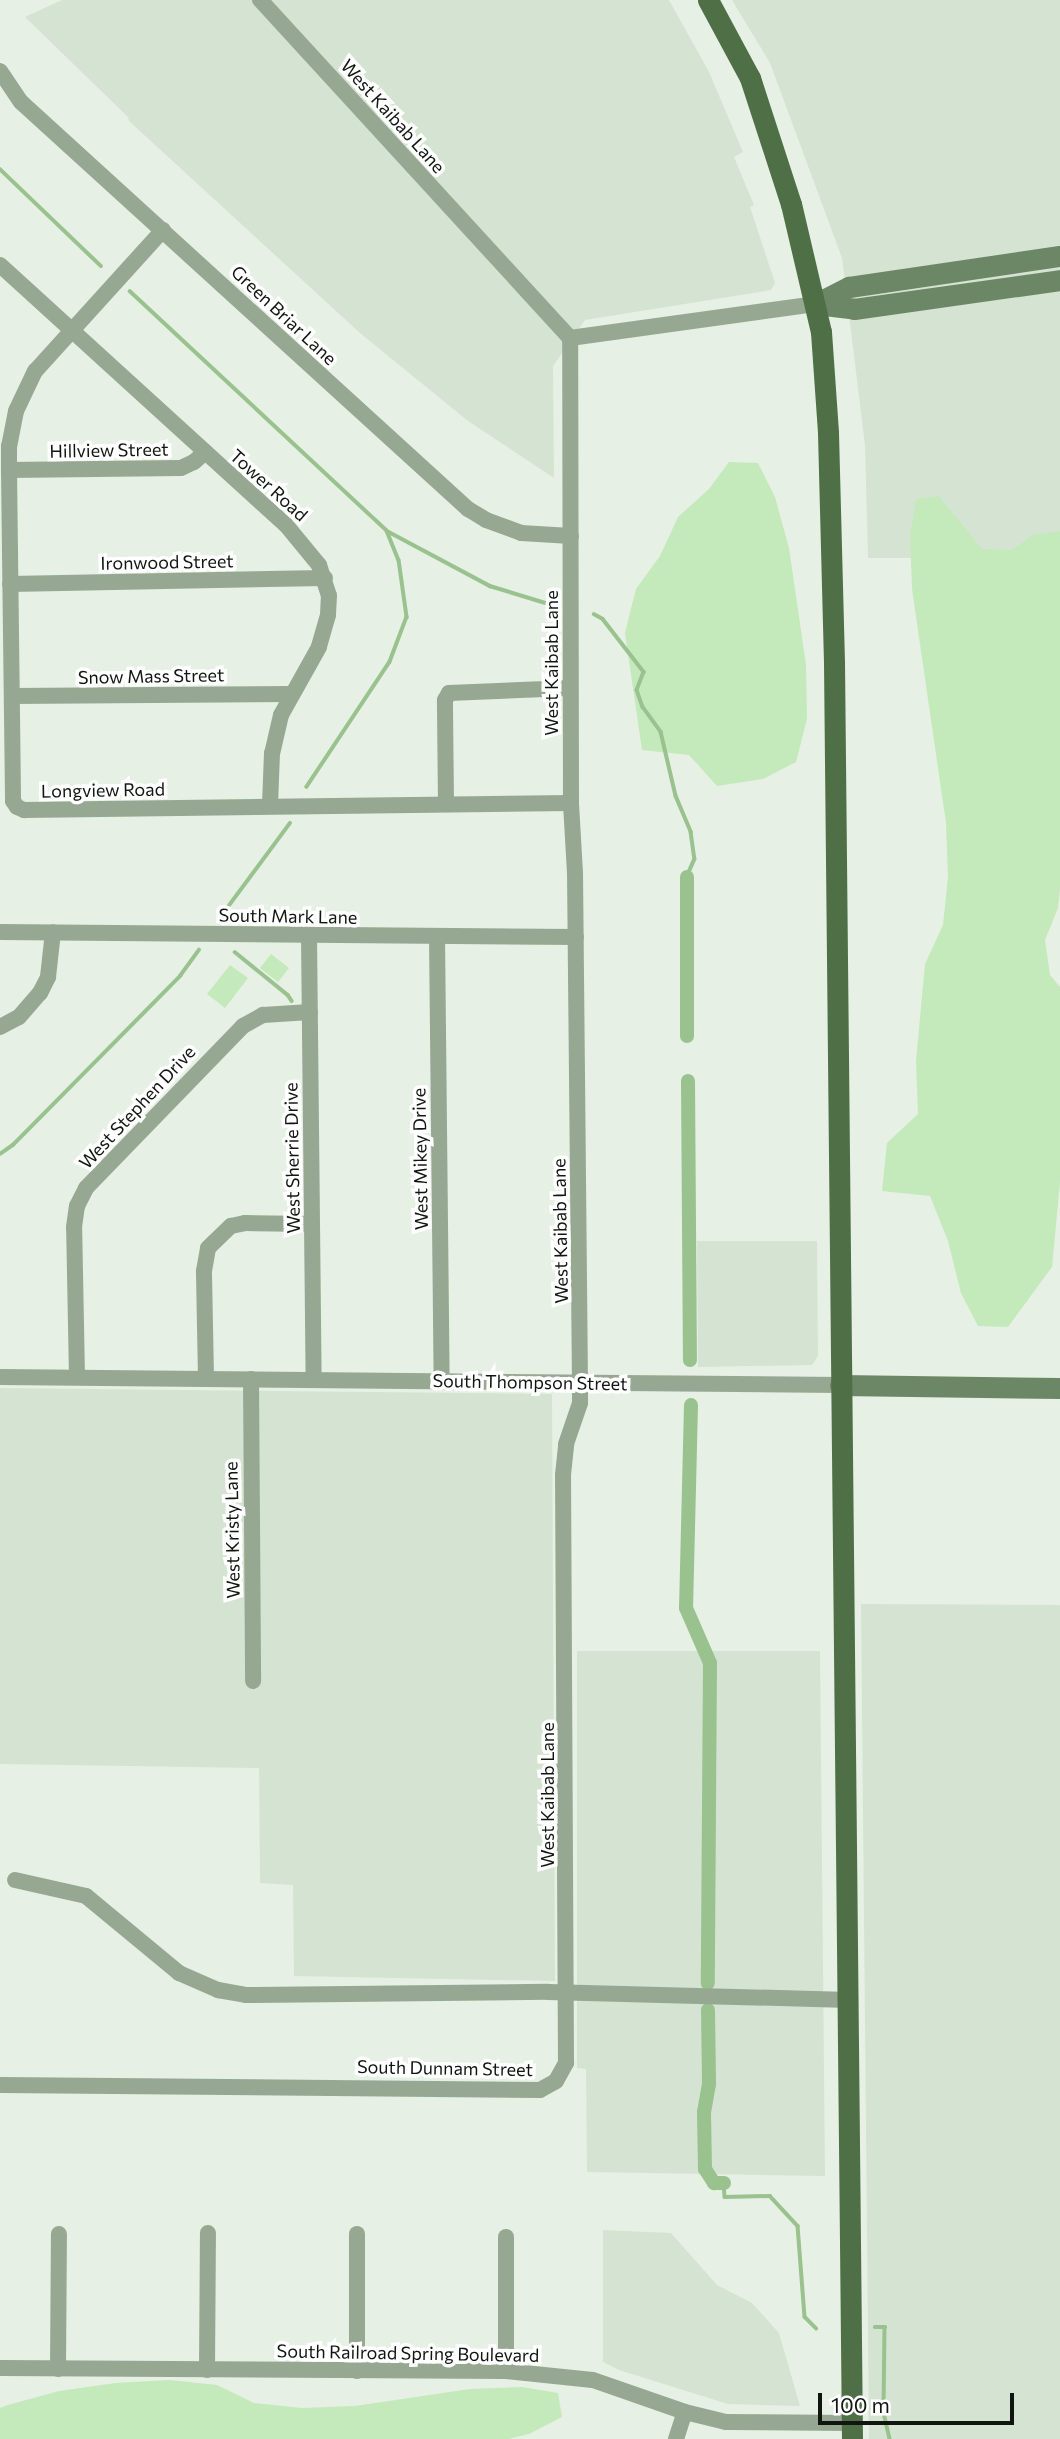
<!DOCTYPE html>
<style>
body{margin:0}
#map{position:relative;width:1060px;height:2439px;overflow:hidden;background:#e6f0e4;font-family:Commissioner,sans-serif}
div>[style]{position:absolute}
.built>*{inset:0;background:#d5e4d2}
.green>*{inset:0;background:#c4e9bb}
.stream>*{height:3.5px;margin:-1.75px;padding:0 1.75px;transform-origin:1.75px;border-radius:1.75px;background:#99c28f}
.canal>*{height:14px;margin:-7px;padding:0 7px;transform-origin:7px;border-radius:7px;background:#99c28f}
.street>*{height:16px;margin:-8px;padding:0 8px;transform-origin:8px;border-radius:8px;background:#96a892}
.secondary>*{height:21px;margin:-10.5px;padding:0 10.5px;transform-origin:10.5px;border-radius:10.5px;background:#6c8766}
.primary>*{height:21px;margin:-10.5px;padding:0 10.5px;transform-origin:10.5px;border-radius:10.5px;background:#4f6f47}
span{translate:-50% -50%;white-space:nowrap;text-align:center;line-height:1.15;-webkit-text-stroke:7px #fff;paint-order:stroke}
.street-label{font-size:18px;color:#111511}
.scale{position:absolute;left:818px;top:2393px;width:196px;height:32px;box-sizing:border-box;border:4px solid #111511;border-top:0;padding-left:9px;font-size:21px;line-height:24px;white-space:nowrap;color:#111511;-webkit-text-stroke:5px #fff;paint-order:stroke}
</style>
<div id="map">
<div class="built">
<div style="clip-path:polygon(62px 0,669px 0,709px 72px,743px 152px,734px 157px,754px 205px,750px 207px,775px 283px,771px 290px,585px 320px,553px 366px,554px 478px,468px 421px,360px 333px,129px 121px,128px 117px,25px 17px)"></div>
<div style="clip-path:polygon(732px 0,1060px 0,1060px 558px,868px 558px,865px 445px,842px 258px,770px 63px)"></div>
<div style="clip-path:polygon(697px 1241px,817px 1241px,818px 1356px,812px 1365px,698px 1367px)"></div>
<div style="clip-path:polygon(0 1388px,552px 1394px,555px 1981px,294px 1976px,293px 1885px,260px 1883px,259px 1768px,0 1764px)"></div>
<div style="clip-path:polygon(861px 1604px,1060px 1605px,1060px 2439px,869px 2439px)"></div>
<div style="clip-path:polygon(577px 1651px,820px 1651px,825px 2176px,587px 2172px,586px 2069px,577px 2068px)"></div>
<div style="clip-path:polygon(603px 2230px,671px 2233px,717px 2285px,752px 2303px,779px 2333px,800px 2406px,728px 2404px,619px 2370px,603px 2362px)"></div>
</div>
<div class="green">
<div style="clip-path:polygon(729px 462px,758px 463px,775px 497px,789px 548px,806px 665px,807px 719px,796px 762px,763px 779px,717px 786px,689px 755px,642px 750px,625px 633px,636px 589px,660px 556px,678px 517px,709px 489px)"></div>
<div style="clip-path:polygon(939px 496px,982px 549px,1012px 550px,1033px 535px,1060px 531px,1060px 888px,1058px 908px,1045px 940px,1050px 975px,1060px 987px,1060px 1182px,1052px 1267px,1008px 1327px,978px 1326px,961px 1293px,948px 1241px,930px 1196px,882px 1191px,887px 1143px,918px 1114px,916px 1061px,925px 964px,943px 925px,948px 877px,946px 823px,912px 589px,910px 536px,916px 499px)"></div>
<div style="clip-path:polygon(271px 954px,289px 968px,278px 982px,260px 968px)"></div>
<div style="clip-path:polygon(230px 965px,248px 978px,225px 1008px,207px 994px)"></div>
<div style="clip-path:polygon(169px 2380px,217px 2385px,254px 2403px,302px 2408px,355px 2406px,470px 2389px,522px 2387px,558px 2393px,562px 2417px,529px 2434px,508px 2439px,0 2439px,0 2408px,8px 2405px,59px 2391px,116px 2383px)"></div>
</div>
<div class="stream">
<div style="left:0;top:169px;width:140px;rotate:43.8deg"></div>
<div style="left:130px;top:291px;width:352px;rotate:43deg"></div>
<div style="left:387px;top:531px;width:31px;rotate:68deg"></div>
<div style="left:399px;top:560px;width:58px;rotate:82deg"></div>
<div style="left:407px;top:617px;width:48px;rotate:110.7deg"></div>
<div style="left:390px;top:662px;width:150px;rotate:123.6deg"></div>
<div style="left:389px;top:532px;width:115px;rotate:28.1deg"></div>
<div style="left:490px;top:586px;width:62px;rotate:17deg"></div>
<div style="left:594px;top:614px;width:10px;rotate:29deg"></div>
<div style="left:603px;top:619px;width:67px;rotate:52.3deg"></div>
<div style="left:644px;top:672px;width:19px;rotate:111deg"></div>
<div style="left:637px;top:690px;width:18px;rotate:71deg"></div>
<div style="left:643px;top:707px;width:31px;rotate:54deg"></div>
<div style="left:661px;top:732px;width:66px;rotate:76.8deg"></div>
<div style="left:676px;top:796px;width:39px;rotate:67deg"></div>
<div style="left:691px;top:832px;width:27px;rotate:82deg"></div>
<div style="left:695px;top:859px;width:20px;rotate:114deg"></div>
<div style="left:219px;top:919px;width:119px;rotate:-53.5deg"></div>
<div style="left:235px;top:952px;width:68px;rotate:39.1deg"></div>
<div style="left:288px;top:995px;width:7px;rotate:56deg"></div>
<div style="left:0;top:1154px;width:16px;rotate:-35deg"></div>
<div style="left:13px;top:1145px;width:238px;rotate:-45.3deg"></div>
<div style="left:180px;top:976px;width:32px;rotate:-54deg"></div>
<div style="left:724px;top:2183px;width:14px;rotate:86deg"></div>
<div style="left:725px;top:2197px;width:45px;rotate:-1.3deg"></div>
<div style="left:770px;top:2196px;width:41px;rotate:47deg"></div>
<div style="left:798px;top:2226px;width:91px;rotate:85.6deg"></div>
<div style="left:805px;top:2317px;width:16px;rotate:45deg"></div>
<div style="left:875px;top:2327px;width:10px"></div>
<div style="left:885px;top:2327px;width:86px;rotate:90.7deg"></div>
<div style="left:884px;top:2413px;width:27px;rotate:77deg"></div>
</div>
<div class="canal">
<div style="left:687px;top:877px;width:159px;rotate:90deg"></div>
<div style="left:688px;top:1081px;width:279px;rotate:89.6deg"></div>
<div style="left:691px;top:1405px;width:203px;rotate:91.4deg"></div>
<div style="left:686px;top:1608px;width:60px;rotate:66.4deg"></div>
<div style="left:710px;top:1663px;width:320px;rotate:90.4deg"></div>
<div style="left:708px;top:2010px;width:74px;rotate:89.2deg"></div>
<div style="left:709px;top:2084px;width:28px;rotate:100deg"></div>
<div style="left:704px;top:2112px;width:57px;rotate:89deg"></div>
<div style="left:705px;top:2169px;width:17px;rotate:57deg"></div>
<div style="left:714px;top:2183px;width:10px"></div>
</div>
<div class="street">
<div style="left:0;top:71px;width:37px;rotate:56deg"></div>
<div style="left:21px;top:102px;width:605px;rotate:42.32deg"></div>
<div style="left:468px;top:509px;width:21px;rotate:31deg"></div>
<div style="left:486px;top:520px;width:37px;rotate:20deg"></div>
<div style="left:521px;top:533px;width:50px;rotate:3.4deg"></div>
<div style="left:163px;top:230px;width:190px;rotate:132.2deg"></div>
<div style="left:35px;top:371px;width:44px;rotate:115.4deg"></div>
<div style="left:16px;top:411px;width:36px;rotate:101deg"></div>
<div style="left:9px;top:446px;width:24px;rotate:90deg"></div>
<div style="left:9px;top:470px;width:331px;rotate:89.3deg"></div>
<div style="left:13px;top:801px;width:7px;rotate:56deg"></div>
<div style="left:17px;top:807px;width:8px;rotate:23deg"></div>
<div style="left:24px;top:810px;width:547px;rotate:-0.73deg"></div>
<div style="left:0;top:265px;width:387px;rotate:42.3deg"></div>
<div style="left:286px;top:525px;width:52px;rotate:50.5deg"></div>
<div style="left:319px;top:565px;width:32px;rotate:72deg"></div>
<div style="left:329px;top:595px;width:20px;rotate:93deg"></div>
<div style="left:328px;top:615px;width:33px;rotate:106deg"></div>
<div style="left:319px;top:647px;width:78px;rotate:119.2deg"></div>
<div style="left:281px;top:715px;width:39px;rotate:103deg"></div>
<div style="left:272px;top:753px;width:53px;rotate:92.2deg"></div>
<div style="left:570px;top:338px;width:247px;rotate:-7.9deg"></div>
<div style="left:9px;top:470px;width:172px;rotate:-0.7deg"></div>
<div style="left:181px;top:468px;width:14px;rotate:-25deg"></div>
<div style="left:194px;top:462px;width:15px;rotate:-42deg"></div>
<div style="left:10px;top:584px;width:315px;rotate:-1.1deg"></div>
<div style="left:12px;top:696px;width:278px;rotate:-0.4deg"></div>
<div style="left:446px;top:804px;width:104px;rotate:-90.6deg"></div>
<div style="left:445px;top:700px;width:8px;rotate:-60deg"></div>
<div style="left:449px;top:693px;width:121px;rotate:-2.4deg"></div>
<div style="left:0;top:932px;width:576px;rotate:0.5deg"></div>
<div style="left:309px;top:936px;width:444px;rotate:89.4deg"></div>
<div style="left:437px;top:936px;width:445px;rotate:89.4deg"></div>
<div style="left:0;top:1027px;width:21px;rotate:-28deg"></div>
<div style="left:19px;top:1017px;width:32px;rotate:-49deg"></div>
<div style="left:40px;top:993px;width:18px;rotate:-63deg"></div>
<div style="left:48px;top:977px;width:45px;rotate:-83.7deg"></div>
<div style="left:0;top:1377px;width:840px;rotate:0.55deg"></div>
<div style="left:77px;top:1377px;width:150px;rotate:-91.1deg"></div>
<div style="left:74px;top:1227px;width:21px;rotate:-82deg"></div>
<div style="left:77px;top:1206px;width:20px;rotate:-63deg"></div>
<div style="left:86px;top:1188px;width:226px;rotate:-45.9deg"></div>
<div style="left:243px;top:1026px;width:23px;rotate:-29deg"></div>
<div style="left:263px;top:1015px;width:47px;rotate:-3.7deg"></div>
<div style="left:206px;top:1378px;width:107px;rotate:-91.1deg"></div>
<div style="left:204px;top:1271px;width:23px;rotate:-80deg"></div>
<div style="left:208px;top:1248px;width:32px;rotate:-44deg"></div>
<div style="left:231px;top:1226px;width:14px;rotate:-12deg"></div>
<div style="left:245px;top:1223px;width:67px;rotate:0.9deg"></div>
<div style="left:251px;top:1379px;width:302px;rotate:89.6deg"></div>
<div style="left:15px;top:1880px;width:73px;rotate:12.7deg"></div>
<div style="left:86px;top:1896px;width:121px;rotate:39.6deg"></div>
<div style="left:179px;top:1973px;width:43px;rotate:23.6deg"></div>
<div style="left:218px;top:1990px;width:28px;rotate:10deg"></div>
<div style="left:246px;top:1995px;width:302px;rotate:-0.6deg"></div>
<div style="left:548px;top:1992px;width:301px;rotate:1.5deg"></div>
<div style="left:0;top:2085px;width:540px;rotate:0.53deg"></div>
<div style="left:540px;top:2090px;width:18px;rotate:-29deg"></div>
<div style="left:556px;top:2081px;width:21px;rotate:-61deg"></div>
<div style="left:566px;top:2063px;width:588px;rotate:-90.29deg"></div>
<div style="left:563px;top:1475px;width:31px;rotate:-84deg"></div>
<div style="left:566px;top:1444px;width:43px;rotate:-71.1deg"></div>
<div style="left:580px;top:1403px;width:20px;rotate:-90deg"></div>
<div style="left:580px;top:1383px;width:510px;rotate:-90.56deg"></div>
<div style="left:575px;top:873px;width:70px;rotate:-93.3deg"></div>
<div style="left:571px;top:803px;width:465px;rotate:-90.1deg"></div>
<div style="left:570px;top:338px;width:459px;rotate:-132.5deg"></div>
<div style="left:0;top:2368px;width:506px;rotate:0.34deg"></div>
<div style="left:506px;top:2371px;width:87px;rotate:5.9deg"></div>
<div style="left:593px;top:2380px;width:97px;rotate:19.2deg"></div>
<div style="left:685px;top:2412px;width:42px;rotate:13.7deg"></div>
<div style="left:726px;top:2422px;width:125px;rotate:0.5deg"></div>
<div style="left:58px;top:2369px;width:135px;rotate:-89.6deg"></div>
<div style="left:207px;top:2370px;width:137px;rotate:-89.6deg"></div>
<div style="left:357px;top:2371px;width:137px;rotate:-90deg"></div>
<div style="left:506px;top:2371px;width:134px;rotate:-90deg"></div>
<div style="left:676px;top:2439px;width:28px;rotate:-72deg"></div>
</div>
<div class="secondary">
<div style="left:815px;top:304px;width:38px;rotate:-27deg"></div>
<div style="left:849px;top:287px;width:213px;rotate:-8.4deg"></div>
<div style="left:816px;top:304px;width:38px;rotate:7deg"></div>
<div style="left:854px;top:309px;width:208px;rotate:-8deg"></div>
<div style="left:840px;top:1385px;width:220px;rotate:0.8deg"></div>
</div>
<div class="primary">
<div style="left:708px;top:0;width:89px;rotate:61.7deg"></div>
<div style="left:750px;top:78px;width:133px;rotate:72deg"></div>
<div style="left:791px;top:204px;width:131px;rotate:76.8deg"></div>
<div style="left:821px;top:332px;width:101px;rotate:86deg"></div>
<div style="left:828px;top:433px;width:229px;rotate:88.5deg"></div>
<div style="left:834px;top:662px;width:1777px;rotate:89.42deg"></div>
</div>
<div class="street-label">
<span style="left:393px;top:116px;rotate:48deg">West Kaibab Lane</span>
<span style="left:284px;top:315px;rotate:43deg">Green Briar Lane</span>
<span style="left:109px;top:450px;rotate:-1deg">Hillview Street</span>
<span style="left:269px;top:485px;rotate:42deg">Tower Road</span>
<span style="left:167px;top:562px;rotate:-1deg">Ironwood Street</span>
<span style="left:551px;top:663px;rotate:-90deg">West Kaibab Lane</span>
<span style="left:151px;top:676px;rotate:-1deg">Snow Mass Street</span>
<span style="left:103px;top:790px;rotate:-1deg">Longview Road</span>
<span style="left:288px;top:916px;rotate:1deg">South Mark Lane</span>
<span style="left:137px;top:1107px;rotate:-47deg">West Stephen Drive</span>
<span style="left:292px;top:1158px;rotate:-91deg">West Sherrie Drive</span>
<span style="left:420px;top:1159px;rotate:-91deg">West Mikey Drive</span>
<span style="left:560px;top:1231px;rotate:-91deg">West Kaibab Lane</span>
<span style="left:530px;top:1382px;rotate:1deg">South Thompson Street</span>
<span style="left:232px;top:1530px;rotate:-91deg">West Kristy Lane</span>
<span style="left:547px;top:1795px;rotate:-90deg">West Kaibab Lane</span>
<span style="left:445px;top:2068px;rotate:1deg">South Dunnam Street</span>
<span style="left:408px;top:2353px;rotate:1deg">South Railroad Spring Boulevard</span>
</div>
<div class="scale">100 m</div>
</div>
